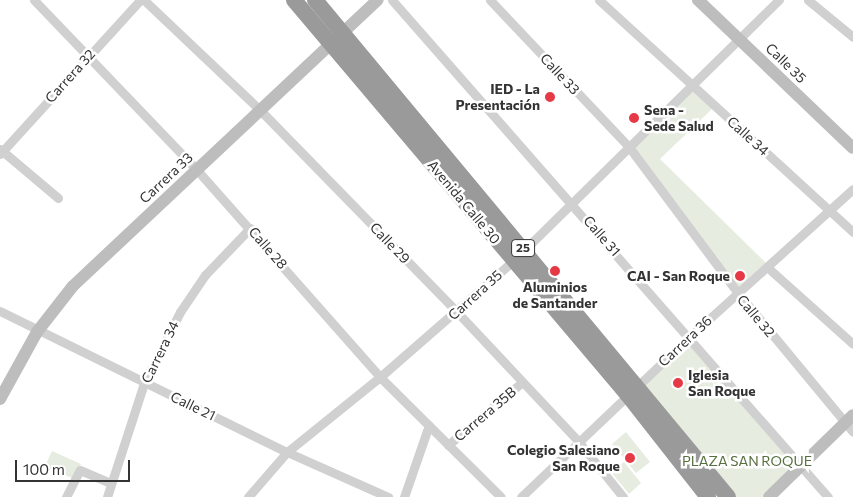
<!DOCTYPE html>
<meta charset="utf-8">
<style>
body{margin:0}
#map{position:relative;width:853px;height:497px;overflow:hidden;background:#fff;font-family:Commissioner,sans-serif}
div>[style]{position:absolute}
.green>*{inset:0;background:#e6ecdf}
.street>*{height:9px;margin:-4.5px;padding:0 4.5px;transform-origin:4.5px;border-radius:4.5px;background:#d0d0d0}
.secondary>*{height:12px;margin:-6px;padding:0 6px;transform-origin:6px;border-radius:6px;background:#bdbdbd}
.highway>*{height:16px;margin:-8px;padding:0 8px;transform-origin:8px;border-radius:8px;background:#9a9a9a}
.dots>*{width:14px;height:14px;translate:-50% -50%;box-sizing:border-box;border:2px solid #fff;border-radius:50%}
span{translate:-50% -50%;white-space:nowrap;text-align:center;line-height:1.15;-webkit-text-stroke:5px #fff;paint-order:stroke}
.shield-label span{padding:1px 4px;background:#fff;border:1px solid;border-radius:4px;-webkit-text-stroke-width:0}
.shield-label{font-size:12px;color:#333;font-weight:700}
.street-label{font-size:14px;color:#333}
.poi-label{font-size:14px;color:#333;font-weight:700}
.right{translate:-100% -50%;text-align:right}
.left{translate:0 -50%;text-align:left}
.park-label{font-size:14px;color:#56703f}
.scale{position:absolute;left:15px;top:460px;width:115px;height:22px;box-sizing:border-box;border:2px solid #333;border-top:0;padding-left:6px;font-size:15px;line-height:18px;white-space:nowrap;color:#333;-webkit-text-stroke:4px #fff;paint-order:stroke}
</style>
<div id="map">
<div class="green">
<div style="clip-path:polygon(691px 83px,715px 106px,660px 159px,766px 263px,738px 288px,629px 147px)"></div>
<div style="clip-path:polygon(692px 346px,798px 463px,762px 497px,729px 497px,641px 382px)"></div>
<div style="clip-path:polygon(626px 432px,650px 462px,636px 473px,612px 444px)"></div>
<div style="clip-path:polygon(52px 451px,81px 464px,74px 479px,45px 466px)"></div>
<div style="clip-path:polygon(624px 462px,641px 483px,629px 494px,611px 472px)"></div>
</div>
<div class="street">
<div style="left:34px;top:0;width:236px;rotate:46.2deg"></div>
<div style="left:197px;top:170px;width:276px;rotate:48.5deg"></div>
<div style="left:380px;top:377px;width:170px;rotate:44.8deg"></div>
<div style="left:144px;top:0;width:161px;rotate:43.5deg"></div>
<div style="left:261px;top:111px;width:281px;rotate:45.7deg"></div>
<div style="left:457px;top:312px;width:177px;rotate:46.8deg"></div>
<div style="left:578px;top:441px;width:72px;rotate:51.2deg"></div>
<div style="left:392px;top:0;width:661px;rotate:48.74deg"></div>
<div style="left:490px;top:0;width:202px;rotate:46.6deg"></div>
<div style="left:629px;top:147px;width:182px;rotate:53.3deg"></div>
<div style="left:738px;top:293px;width:180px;rotate:50.4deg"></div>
<div style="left:599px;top:0;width:344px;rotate:42.4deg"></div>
<div style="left:808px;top:0;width:58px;rotate:39.4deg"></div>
<div style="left:0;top:149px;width:76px;rotate:40.2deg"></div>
<div style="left:0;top:154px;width:208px;rotate:-47.7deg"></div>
<div style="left:767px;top:267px;width:115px;rotate:41.8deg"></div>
<div style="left:0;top:311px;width:320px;rotate:26.2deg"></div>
<div style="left:287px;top:452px;width:111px;rotate:24deg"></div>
<div style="left:448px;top:445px;width:96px;rotate:-40.3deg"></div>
<div style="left:66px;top:497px;width:30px;rotate:-63deg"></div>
<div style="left:80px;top:470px;width:34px;rotate:23deg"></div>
<div style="left:107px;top:497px;width:120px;rotate:-72deg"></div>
<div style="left:144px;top:383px;width:80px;rotate:-63.1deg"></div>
<div style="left:180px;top:312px;width:45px;rotate:-56deg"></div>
<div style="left:205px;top:275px;width:65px;rotate:-46.2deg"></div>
<div style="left:248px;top:497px;width:60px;rotate:-49.1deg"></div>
<div style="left:287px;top:452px;width:119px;rotate:-38.9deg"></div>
<div style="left:380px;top:377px;width:176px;rotate:-41.1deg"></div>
<div style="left:513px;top:261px;width:373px;rotate:-44.5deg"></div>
<div style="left:404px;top:497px;width:76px;rotate:-70.9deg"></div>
<div style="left:521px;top:497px;width:231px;rotate:-43.6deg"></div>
<div style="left:688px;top:338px;width:222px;rotate:-42.1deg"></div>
</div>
<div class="secondary">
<div style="left:698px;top:0;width:214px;rotate:43.7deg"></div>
<div style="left:0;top:399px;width:77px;rotate:-61.1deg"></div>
<div style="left:37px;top:332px;width:58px;rotate:-52deg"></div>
<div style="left:73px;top:286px;width:418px;rotate:-43.2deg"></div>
<div style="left:769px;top:497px;width:117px;rotate:-44.3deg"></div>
</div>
<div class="highway">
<div style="left:294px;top:0;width:517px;rotate:49.78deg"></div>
<div style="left:628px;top:395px;width:130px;rotate:51.9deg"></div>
<div style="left:315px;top:0;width:646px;rotate:50.27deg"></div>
</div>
<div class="dots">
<div style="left:550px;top:97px;background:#e63946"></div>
<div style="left:634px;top:118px;background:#e63946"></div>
<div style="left:555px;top:271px;background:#e63946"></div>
<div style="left:740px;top:276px;background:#e63946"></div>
<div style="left:678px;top:383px;background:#e63946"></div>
<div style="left:630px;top:458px;background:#e63946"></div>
</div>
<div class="shield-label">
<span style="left:523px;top:248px">25</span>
</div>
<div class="street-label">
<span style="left:786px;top:63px;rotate:44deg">Calle 35</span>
<span style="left:560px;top:74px;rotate:47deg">Calle 33</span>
<span style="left:70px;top:76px;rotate:-48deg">Carrera 32</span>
<span style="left:748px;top:136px;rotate:42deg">Calle 34</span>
<span style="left:166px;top:178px;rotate:-43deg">Carrera 33</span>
<span style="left:464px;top:202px;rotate:50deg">Avenida Calle 30</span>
<span style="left:602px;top:236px;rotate:49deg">Calle 31</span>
<span style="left:390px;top:243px;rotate:46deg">Calle 29</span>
<span style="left:268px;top:248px;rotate:49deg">Calle 28</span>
<span style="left:475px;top:295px;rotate:-42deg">Carrera 35</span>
<span style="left:756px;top:316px;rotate:50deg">Calle 32</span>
<span style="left:685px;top:341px;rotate:-43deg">Carrera 36</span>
<span style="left:160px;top:352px;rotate:-64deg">Carrera 34</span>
<span style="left:193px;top:406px;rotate:26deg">Calle 21</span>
<span style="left:485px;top:414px;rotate:-40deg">Carrera 35B</span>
</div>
<div class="poi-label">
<span class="right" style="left:540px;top:97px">IED - La<br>Presentación</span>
<span class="left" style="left:644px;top:118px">Sena -<br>Sede Salud</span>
<span class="right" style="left:730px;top:276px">CAI - San Roque</span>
<span style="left:555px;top:295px">Aluminios<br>de Santander</span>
<span class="left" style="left:688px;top:383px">Iglesia<br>San Roque</span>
<span class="right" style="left:620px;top:458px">Colegio Salesiano<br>San Roque</span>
</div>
<div class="park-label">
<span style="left:747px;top:461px">PLAZA SAN ROQUE</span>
</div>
<div class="scale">100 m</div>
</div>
